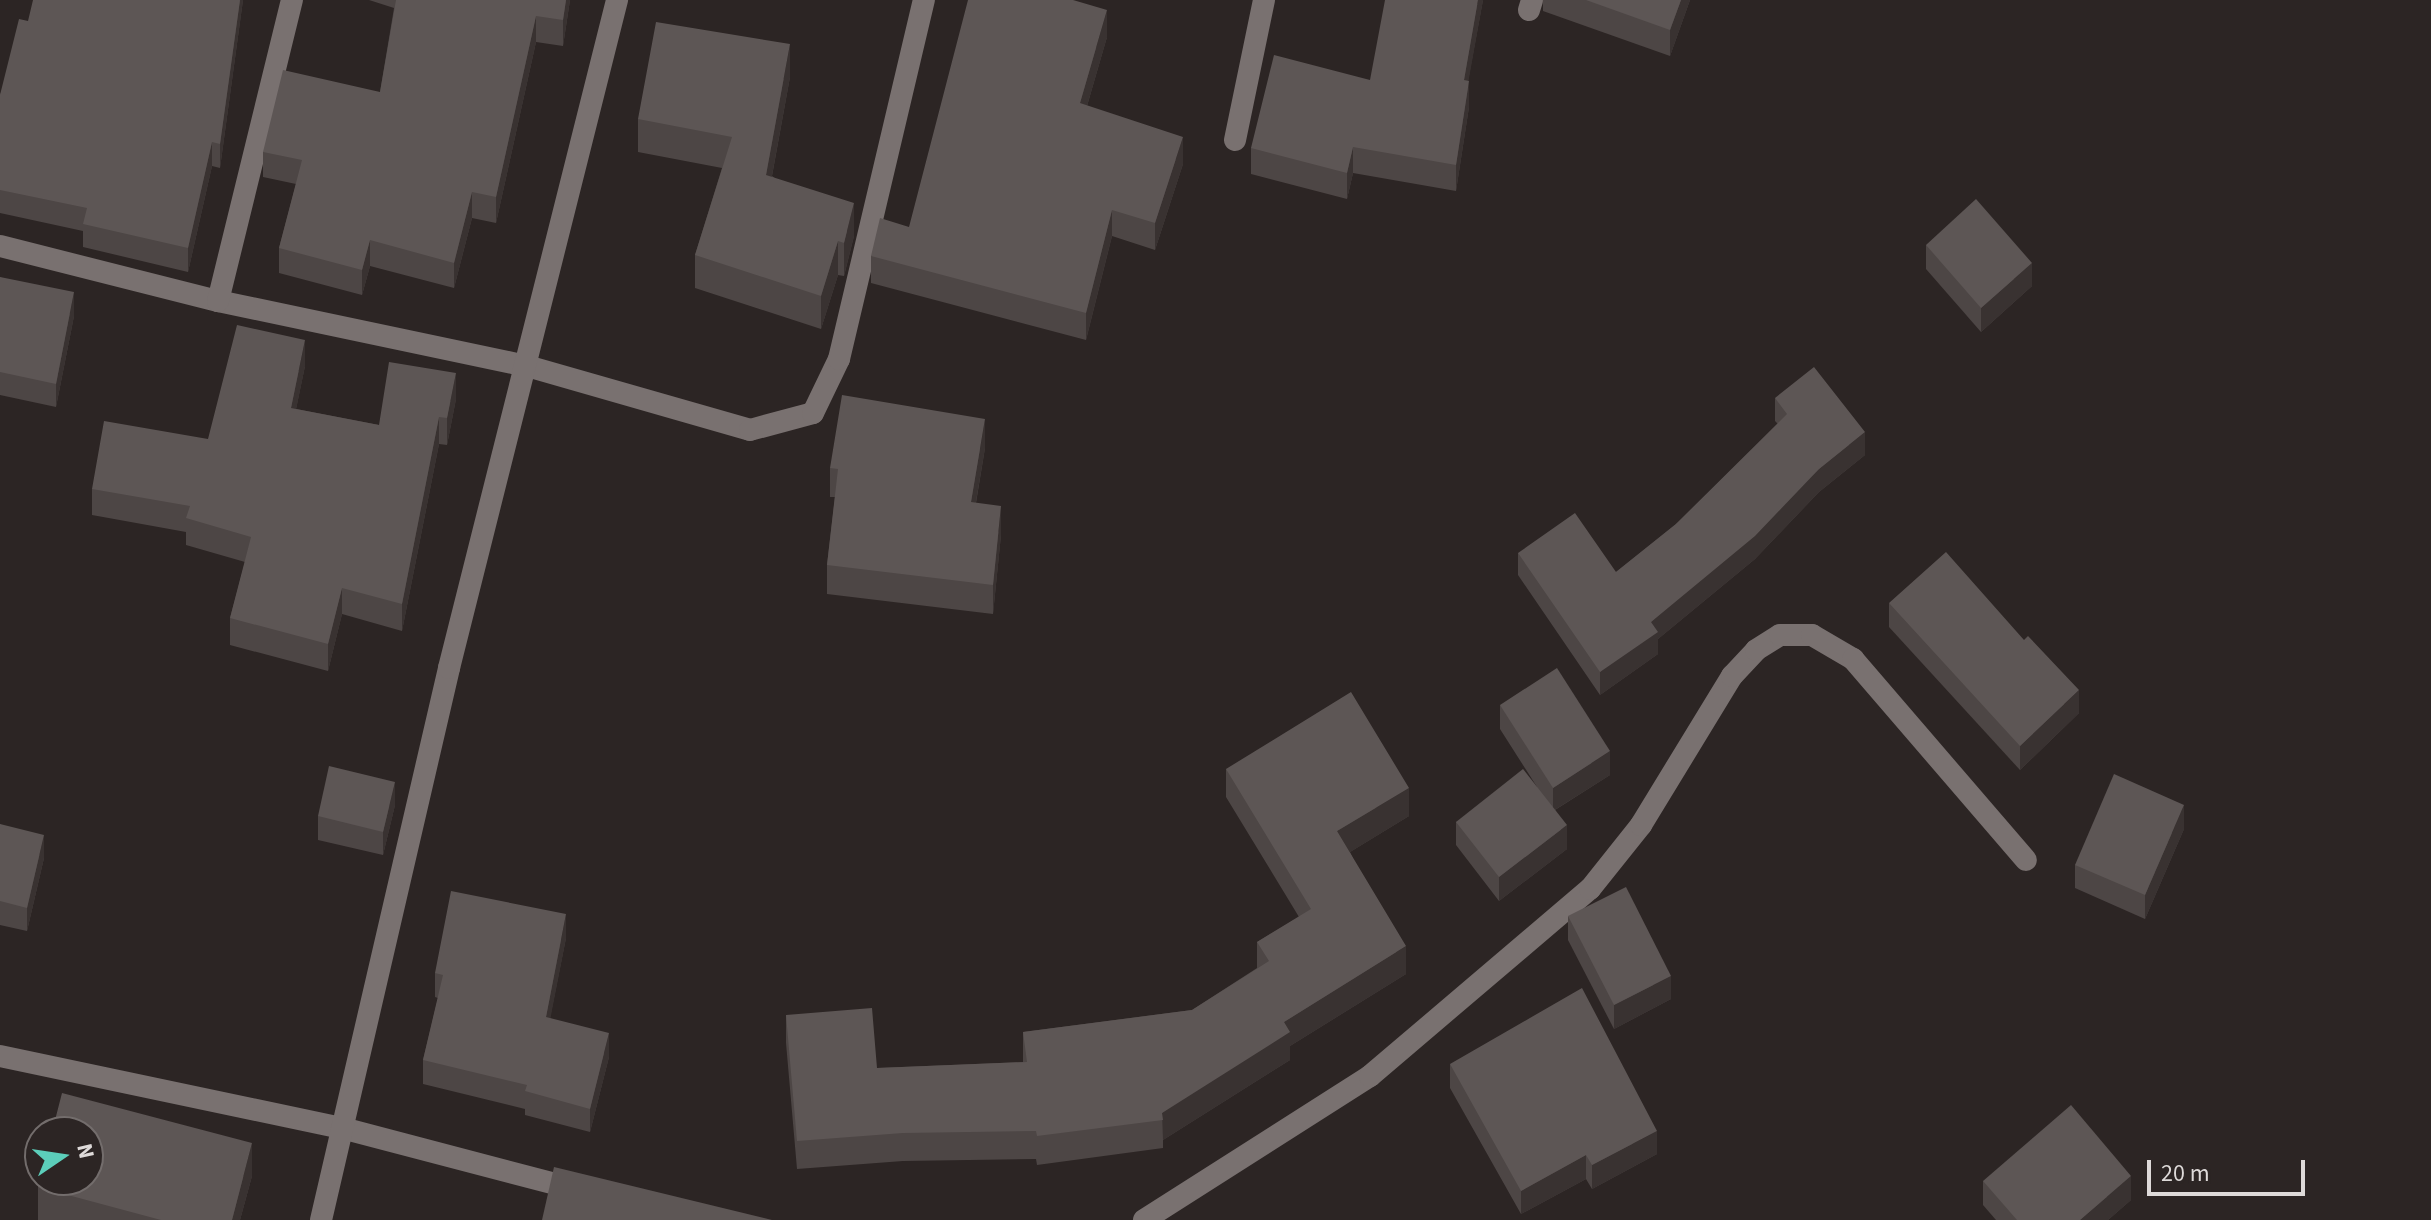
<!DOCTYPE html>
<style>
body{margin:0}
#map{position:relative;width:2431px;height:1220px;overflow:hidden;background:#2c2524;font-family:"Source Sans 3",sans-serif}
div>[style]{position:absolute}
.minor>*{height:22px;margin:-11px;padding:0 11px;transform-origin:11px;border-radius:11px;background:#797170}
.wall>*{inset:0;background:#4d4645}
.shaded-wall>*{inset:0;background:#393231}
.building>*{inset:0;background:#5d5655}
span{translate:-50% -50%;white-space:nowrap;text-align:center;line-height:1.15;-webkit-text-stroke:8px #2c2524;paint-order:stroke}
.north{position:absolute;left:24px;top:1116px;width:80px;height:80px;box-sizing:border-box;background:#2c2524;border:2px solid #736d6c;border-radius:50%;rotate:77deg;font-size:22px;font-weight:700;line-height:32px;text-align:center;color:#dedad9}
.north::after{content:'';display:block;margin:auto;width:28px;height:36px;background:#5cceba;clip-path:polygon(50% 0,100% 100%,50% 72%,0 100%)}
.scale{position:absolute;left:2147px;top:1160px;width:158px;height:36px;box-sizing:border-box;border:4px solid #dedad9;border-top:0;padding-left:10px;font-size:24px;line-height:28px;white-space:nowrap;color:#dedad9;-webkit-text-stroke:6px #2c2524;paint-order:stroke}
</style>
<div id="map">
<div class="minor">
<div style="left:1529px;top:10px;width:10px;rotate:-73deg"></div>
<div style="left:1235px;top:140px;width:143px;rotate:-78.3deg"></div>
<div style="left:0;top:246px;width:225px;rotate:14.2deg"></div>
<div style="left:218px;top:301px;width:316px;rotate:11.9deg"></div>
<div style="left:527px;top:366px;width:232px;rotate:16deg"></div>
<div style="left:750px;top:430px;width:65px;rotate:-15.1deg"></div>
<div style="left:813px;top:413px;width:60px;rotate:-64.3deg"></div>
<div style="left:839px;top:359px;width:369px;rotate:-76.7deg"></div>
<div style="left:218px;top:301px;width:310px;rotate:-76.2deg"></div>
<div style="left:0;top:1056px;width:349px;rotate:11.9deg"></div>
<div style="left:342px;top:1128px;width:245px;rotate:14.7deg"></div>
<div style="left:321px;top:1220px;width:567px;rotate:-76.94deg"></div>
<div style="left:449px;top:668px;width:689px;rotate:-75.88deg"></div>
<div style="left:1144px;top:1220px;width:268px;rotate:-32.5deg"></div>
<div style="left:1370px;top:1076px;width:289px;rotate:-40.4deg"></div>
<div style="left:1590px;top:889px;width:82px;rotate:-51.4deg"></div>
<div style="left:1641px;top:825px;width:175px;rotate:-58.6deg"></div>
<div style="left:1732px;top:676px;width:35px;rotate:-47deg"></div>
<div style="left:1756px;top:650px;width:28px;rotate:-32deg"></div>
<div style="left:1780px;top:635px;width:32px"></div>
<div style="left:1812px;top:635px;width:48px;rotate:30.3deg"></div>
<div style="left:1853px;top:659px;width:265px;rotate:49.3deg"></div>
</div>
<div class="wall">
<div style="clip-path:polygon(243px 0,220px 168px,212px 166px,188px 272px,83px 247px,83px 231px,0 213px,0 95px,28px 21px)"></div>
<div style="clip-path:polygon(369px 0,570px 0,563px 46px,536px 42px,496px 223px,472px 218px,454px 288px,370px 266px,362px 295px,279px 273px,279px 248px,296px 184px,263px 177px,263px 152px,380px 92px,394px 8px)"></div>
<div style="clip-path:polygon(1483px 0,1468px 81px,1469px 107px,1456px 191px,1353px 173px,1347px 199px,1251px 174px,1251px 148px,1370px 80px)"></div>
<div style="clip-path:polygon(1543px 0,1690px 0,1670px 56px,1543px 11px)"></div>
<div style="clip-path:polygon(1107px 37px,1087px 106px,1183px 164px,1155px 250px,1112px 236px,1086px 340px,871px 283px,871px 256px,909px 227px)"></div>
<div style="clip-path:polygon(790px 77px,772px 176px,854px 236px,844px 276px,838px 275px,821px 329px,695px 288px,695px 255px,722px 168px,638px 152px,638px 119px)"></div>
<div style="clip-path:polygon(1926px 245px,2032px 286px,1981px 332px,1926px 269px)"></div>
<div style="clip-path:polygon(0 277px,74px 316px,56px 407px,0 395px)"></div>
<div style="clip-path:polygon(305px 366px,296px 409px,379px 425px,456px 399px,447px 445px,439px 444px,402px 631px,342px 614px,328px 671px,230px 645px,230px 618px,245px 562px,186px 545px,186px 532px,92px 515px,92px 489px,208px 439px)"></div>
<div style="clip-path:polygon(1775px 398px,1865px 455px,1819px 492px,1755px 559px,1658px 639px,1658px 654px,1600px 695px,1518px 575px,1518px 553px,1616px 572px,1676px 524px,1778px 424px,1775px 421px)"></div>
<div style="clip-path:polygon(985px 448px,976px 503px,1001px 535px,993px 614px,827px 594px,827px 565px,835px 497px,830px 497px,830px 468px)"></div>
<div style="clip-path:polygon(1889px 603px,2079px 713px,2020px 770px,1889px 627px)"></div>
<div style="clip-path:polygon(1500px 705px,1610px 775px,1555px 810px,1567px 849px,1499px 901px,1456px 845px,1456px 822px,1537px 787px,1500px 729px)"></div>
<div style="clip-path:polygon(1226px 769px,1409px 816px,1350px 852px,1406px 974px,1290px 1046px,1290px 1060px,1163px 1140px,1163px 1148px,1037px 1165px,1036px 1159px,903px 1161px,797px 1169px,786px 1043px,786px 1015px,877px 1068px,1023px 1062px,1023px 1032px,1192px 1010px,1257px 968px,1257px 942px,1299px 917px,1226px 797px)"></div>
<div style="clip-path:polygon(395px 805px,383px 855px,318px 840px,318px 816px)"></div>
<div style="clip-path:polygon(0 824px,44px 858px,27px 931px,0 925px)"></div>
<div style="clip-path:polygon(2184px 829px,2145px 919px,2075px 888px,2075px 865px)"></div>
<div style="clip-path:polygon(1568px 916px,1671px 999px,1614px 1029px,1568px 940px)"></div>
<div style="clip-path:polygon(566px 938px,550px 1018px,609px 1057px,590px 1132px,525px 1115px,525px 1109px,423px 1084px,423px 1060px,438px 998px,435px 997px,435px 973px)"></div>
<div style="clip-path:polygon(1450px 1064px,1657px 1154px,1592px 1189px,1586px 1179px,1521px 1214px,1450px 1088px)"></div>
<div style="clip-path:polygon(252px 1176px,240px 1220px,38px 1220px,38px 1187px)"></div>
<div style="clip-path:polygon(1983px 1181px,2131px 1200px,2108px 1220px,1996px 1220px,1983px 1205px)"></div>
</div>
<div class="shaded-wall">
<div style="clip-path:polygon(240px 0,243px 0,220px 168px,220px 144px)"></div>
<div style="clip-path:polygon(566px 0,570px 0,563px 46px,563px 20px)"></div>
<div style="clip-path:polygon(1478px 0,1483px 0,1464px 106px,1464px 80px)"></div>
<div style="clip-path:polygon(1681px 0,1690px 0,1670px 56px,1670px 30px)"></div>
<div style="clip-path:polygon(1107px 10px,1107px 37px,1080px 130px,1080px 103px)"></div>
<div style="clip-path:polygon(536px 16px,536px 42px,496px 223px,496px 197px)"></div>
<div style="clip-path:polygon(790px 44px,790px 77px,766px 208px,766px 175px)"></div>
<div style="clip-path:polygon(1469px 81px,1469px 107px,1456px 191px,1456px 165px)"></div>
<div style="clip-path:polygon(1183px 137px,1183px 164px,1155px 250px,1155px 223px)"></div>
<div style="clip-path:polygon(212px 142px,212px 166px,188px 272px,188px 248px)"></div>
<div style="clip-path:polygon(1353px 147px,1353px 173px,1347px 199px,1347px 173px)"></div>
<div style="clip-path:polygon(472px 192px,472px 218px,454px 288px,454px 263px)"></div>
<div style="clip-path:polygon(854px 203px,854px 236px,844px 276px,844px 243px)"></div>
<div style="clip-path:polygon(1112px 210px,1112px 236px,1086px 340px,1086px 313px)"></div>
<div style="clip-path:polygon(370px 240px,370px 266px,362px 295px,362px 270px)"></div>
<div style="clip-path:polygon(838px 241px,838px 275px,821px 329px,821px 296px)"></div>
<div style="clip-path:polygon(2032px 263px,2032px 286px,1981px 332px,1981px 308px)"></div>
<div style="clip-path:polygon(74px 292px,74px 316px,56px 407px,56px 384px)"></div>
<div style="clip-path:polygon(305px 340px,305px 366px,291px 434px,291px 408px)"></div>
<div style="clip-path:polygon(456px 373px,456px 399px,447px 445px,447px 418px)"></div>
<div style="clip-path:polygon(439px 417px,439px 444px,402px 631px,402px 604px)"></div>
<div style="clip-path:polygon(985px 419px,985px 448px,971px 531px,971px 502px)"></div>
<div style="clip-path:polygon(1865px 432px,1865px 455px,1819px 492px,1755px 559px,1658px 639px,1658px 654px,1600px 695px,1600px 672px,1651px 622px,1819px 469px)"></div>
<div style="clip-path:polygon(1001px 506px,1001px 535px,993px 614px,993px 585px)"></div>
<div style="clip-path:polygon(342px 588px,342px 614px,328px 671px,328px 644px)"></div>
<div style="clip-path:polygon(2079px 690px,2079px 713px,2020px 770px,2020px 746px)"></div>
<div style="clip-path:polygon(1610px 751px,1610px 775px,1553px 811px,1553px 788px)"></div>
<div style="clip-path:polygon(395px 782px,395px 805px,383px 855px,383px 832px)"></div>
<div style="clip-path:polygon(1409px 788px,1409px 816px,1337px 860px,1337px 831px)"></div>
<div style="clip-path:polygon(2184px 805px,2184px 829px,2145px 919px,2145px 895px)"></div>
<div style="clip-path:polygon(1567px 825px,1567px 849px,1499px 901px,1499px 877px)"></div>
<div style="clip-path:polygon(44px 835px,44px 858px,27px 931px,27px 908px)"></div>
<div style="clip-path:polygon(566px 914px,566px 938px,546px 1041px,546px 1017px)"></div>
<div style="clip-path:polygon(1406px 946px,1406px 974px,1290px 1046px,1290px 1060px,1163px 1140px,1162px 1113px,1284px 1022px)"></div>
<div style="clip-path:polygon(1671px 976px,1671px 999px,1614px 1029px,1614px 1005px)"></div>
<div style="clip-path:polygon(609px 1033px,609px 1057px,590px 1132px,590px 1109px)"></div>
<div style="clip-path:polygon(1657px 1131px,1657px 1154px,1592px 1189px,1592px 1165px)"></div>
<div style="clip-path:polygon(252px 1143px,252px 1176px,240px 1220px,232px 1220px)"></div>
<div style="clip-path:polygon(1586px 1155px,1586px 1179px,1521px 1214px,1521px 1191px)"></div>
<div style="clip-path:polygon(2131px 1176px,2131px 1200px,2108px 1220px,2080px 1220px)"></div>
</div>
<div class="building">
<div style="clip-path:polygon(33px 0,240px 0,220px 144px,212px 142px,188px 248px,83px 224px,87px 208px,0 190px,0 95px,19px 19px,28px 21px)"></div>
<div style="clip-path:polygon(396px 0,566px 0,563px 20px,536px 16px,496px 197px,472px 192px,454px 263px,370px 240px,362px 270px,279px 248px,302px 160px,263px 152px,283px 70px,380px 92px)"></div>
<div style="clip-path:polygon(968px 0,1073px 0,1107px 10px,1080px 103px,1183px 137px,1155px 223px,1112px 210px,1086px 313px,871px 256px,880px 218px,909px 227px)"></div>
<div style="clip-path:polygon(1385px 0,1478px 0,1464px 80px,1469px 81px,1456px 165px,1353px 147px,1347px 173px,1251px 148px,1274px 55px,1370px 80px)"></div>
<div style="clip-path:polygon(1586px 0,1681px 0,1670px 30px)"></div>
<div style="clip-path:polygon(656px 22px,790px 44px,766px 175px,854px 203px,844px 243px,838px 241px,821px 296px,695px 255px,732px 137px,638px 119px)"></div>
<div style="clip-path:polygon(1976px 199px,2032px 263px,1981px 308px,1926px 245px)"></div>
<div style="clip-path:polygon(0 277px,74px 292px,56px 384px,0 372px)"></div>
<div style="clip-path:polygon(237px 325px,305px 340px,291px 408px,379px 425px,389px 362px,456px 373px,447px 418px,439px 417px,402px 604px,342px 588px,328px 644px,230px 618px,251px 537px,186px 518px,190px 506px,92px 489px,104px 421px,208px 439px)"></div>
<div style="clip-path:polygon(1814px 367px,1865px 432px,1819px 469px,1755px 536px,1651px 622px,1658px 632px,1600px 672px,1518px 553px,1575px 513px,1616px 572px,1676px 524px,1787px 414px,1775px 398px)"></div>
<div style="clip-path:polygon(842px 395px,985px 419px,971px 502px,1001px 506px,993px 585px,827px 565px,838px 469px,830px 468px)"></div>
<div style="clip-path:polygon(1946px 552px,2024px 640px,2028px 636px,2079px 690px,2020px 746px,1889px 603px)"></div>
<div style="clip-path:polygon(1557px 668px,1610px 751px,1553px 788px,1500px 705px)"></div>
<div style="clip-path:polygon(1351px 692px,1409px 788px,1337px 831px,1406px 946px,1284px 1022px,1290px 1032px,1162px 1113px,1163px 1120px,1037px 1136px,1036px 1131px,903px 1133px,797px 1141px,786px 1015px,872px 1008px,877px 1068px,1027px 1062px,1023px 1032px,1192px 1010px,1269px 961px,1257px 942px,1311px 909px,1226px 769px)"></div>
<div style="clip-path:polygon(329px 766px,395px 782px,383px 832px,318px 816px)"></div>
<div style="clip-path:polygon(1523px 769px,1567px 825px,1499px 877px,1456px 822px)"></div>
<div style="clip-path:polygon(2114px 774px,2184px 805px,2145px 895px,2075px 865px)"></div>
<div style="clip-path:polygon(0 824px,44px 835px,27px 908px,0 901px)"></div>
<div style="clip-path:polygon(1626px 887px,1671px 976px,1614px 1005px,1568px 916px)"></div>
<div style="clip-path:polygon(451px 891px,566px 914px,546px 1017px,609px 1033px,590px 1109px,525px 1091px,527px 1085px,423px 1060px,443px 975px,435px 973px)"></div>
<div style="clip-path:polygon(1582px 988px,1657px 1131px,1592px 1165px,1586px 1155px,1521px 1191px,1450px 1064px)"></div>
<div style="clip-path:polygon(62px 1093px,252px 1143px,232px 1220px,161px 1220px,38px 1187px,40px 1179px,40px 1180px,88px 1180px,88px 1132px,52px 1132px)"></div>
<div style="clip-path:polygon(2071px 1105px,2131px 1176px,2080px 1220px,2017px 1220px,1983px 1181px)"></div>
<div style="clip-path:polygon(554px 1167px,772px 1220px,542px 1220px)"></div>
</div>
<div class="north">N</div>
<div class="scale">20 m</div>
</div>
